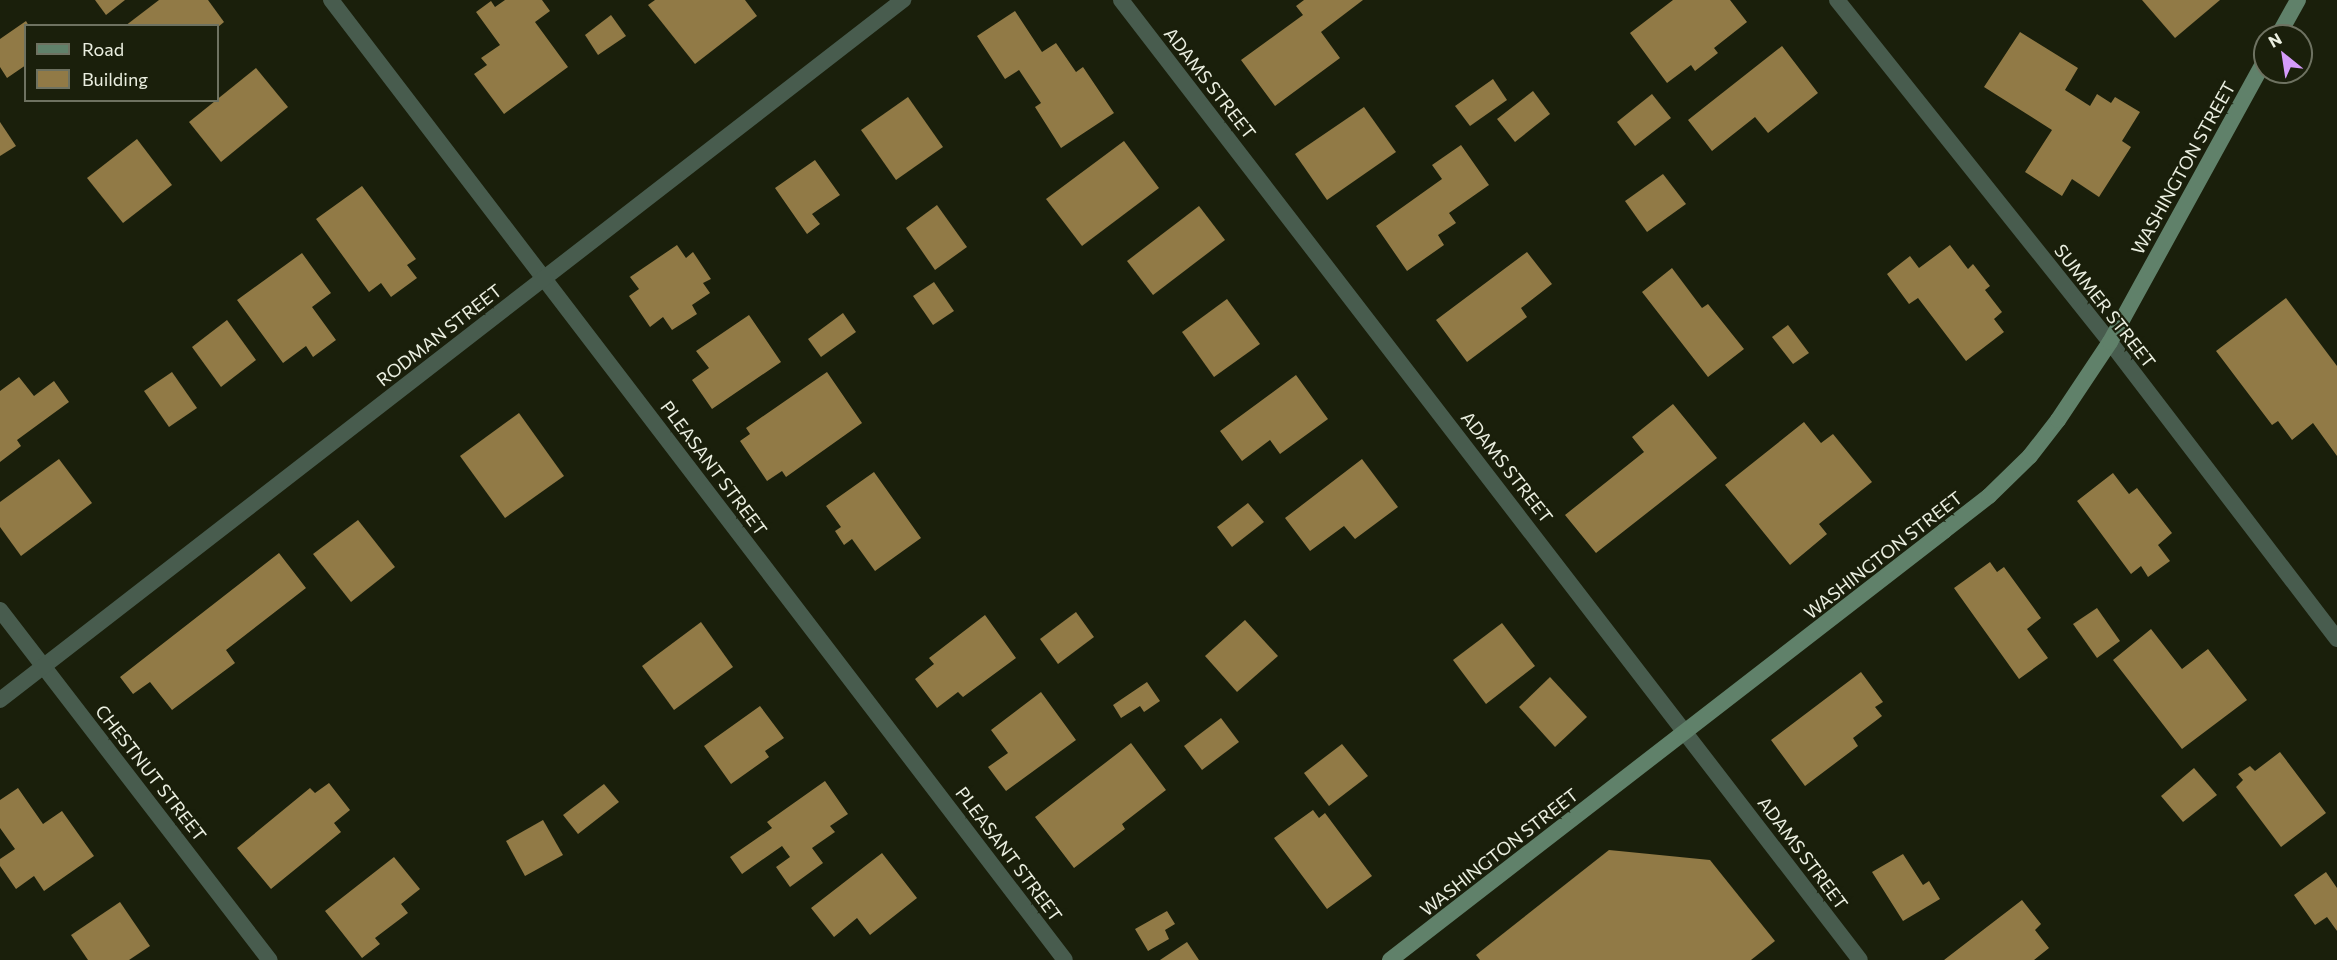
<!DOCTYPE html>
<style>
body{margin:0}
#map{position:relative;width:2337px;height:960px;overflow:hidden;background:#1a1f0b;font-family:Commissioner,sans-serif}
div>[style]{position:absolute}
.building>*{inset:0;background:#917a46}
.minor>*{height:16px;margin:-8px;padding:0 8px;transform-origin:8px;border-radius:8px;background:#485c4e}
.secondary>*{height:16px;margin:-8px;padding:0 8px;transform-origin:8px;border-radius:8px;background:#60816a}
span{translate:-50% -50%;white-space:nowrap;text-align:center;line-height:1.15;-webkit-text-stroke:4.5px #1a1f0b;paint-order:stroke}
.street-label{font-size:18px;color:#ebefe1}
.legend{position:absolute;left:24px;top:24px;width:195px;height:78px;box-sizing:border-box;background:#1a1f0b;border:2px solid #6e7261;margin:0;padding:8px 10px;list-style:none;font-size:18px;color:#ebefe1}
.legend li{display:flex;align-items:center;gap:12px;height:30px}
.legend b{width:30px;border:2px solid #6e7261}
.north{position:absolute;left:2253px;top:24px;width:60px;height:60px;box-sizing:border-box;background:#1a1f0b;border:2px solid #6e7261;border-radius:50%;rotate:330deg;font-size:16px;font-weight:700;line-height:24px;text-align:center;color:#ebefe1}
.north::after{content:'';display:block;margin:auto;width:21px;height:27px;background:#d59bfb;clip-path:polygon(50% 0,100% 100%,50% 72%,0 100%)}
</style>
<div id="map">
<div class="building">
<div style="clip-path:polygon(95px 0,125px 0,106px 15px)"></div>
<div style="clip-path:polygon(159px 0,208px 0,224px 22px,218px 27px,125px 26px)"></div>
<div style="clip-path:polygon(505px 0,542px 0,550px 11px,535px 22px,568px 67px,504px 114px,474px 74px,487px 65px,481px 58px,500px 45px,476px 12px,491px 1px,495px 7px)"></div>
<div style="clip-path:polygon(655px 0,745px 0,757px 16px,695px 64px,648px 5px)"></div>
<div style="clip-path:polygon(1304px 0,1363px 0,1321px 32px,1340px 58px,1275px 106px,1241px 60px,1303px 15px,1296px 6px)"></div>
<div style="clip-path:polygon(1673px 0,1730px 0,1747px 22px,1714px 48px,1718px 53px,1695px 71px,1691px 65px,1667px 83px,1630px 33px)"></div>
<div style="clip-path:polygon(2142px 0,2220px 0,2175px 38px)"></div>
<div style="clip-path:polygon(1015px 11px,1042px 52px,1056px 43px,1076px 72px,1083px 67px,1114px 113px,1061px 148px,1035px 107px,1041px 103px,1019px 70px,1005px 79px,977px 36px)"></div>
<div style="clip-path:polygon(611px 15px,626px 36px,598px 55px,585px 35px)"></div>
<div style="clip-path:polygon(26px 21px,29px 26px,26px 26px,26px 65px,7px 78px,0 67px,0 39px)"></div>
<div style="clip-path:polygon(2020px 32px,2078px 68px,2065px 90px,2090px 106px,2097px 94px,2111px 103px,2115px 97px,2140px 112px,2122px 141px,2131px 147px,2099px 197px,2072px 179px,2062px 196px,2025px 172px,2052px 130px,1984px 87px)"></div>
<div style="clip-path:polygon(1782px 46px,1818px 93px,1768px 133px,1755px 117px,1712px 151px,1688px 120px)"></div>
<div style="clip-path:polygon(256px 68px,288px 107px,221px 162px,189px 122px)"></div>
<div style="clip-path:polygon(1493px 79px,1507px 100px,1470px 126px,1455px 106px)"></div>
<div style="clip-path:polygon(1533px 91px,1550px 114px,1515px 142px,1497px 119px)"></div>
<div style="clip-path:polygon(1652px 94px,1671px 118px,1635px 146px,1617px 122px)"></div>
<div style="clip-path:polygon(908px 97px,943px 147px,896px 180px,861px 130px)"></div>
<div style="clip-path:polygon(1364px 107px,1396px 152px,1327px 200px,1295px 154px)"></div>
<div style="clip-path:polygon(0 122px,16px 146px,0 156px)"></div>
<div style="clip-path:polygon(137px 139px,172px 185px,123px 223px,87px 178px)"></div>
<div style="clip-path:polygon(1124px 141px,1159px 188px,1082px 246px,1046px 199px)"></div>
<div style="clip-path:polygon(1461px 145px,1489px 185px,1449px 213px,1456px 223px,1438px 235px,1444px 245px,1407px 271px,1376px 226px,1442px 179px,1432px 165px)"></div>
<div style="clip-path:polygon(815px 160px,840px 195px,812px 214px,820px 224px,807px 234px,775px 188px)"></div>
<div style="clip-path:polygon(1663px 174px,1686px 204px,1647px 232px,1625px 201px)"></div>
<div style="clip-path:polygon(362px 186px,416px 259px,407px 265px,417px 278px,391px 297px,381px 283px,369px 292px,316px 219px)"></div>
<div style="clip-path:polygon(937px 205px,967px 247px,935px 270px,906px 228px)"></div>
<div style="clip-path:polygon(1199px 206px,1225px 240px,1153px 295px,1127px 261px)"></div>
<div style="clip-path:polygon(677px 245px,686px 258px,693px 252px,711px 279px,703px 283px,710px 293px,692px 305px,697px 314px,672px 330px,663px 317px,650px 327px,629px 296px,639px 289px,630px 277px)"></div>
<div style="clip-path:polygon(1950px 245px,1968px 269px,1973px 264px,1990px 286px,1985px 290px,2002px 312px,1994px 319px,2004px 332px,1966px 361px,1918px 298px,1909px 304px,1887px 274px,1910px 256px,1919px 268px)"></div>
<div style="clip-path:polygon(1527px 252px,1552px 284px,1521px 308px,1527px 317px,1467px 362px,1436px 320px)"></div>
<div style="clip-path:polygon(302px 253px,331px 293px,312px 307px,336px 340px,313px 357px,306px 346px,283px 363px,237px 300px)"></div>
<div style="clip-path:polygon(1672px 268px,1702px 308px,1708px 304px,1744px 349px,1708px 377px,1642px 292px)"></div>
<div style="clip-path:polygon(934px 282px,954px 311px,933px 325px,913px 296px)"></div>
<div style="clip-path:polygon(2286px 298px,2337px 366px,2337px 456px,2313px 423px,2292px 440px,2278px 421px,2272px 425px,2216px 351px)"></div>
<div style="clip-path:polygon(1227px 299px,1260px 344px,1214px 377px,1182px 332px)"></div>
<div style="clip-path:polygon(843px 313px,856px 332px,821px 357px,808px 339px)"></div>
<div style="clip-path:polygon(749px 315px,781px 362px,712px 409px,692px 380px,709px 368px,696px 351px)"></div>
<div style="clip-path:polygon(227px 320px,256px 360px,221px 387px,192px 347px)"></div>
<div style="clip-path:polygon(1788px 325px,1809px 353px,1793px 364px,1772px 337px)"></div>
<div style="clip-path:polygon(172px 372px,197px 408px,169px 427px,144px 391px)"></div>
<div style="clip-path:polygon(827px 372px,862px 423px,786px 477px,782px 471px,767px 481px,740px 441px,750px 434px,746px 428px)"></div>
<div style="clip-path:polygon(1296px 375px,1328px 419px,1280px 454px,1270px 440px,1242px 461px,1220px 431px)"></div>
<div style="clip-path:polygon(19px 377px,34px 396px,54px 381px,69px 402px,17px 440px,21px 446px,0 462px,0 391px)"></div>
<div style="clip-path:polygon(1673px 404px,1717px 458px,1596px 553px,1565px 515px,1644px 452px,1632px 437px)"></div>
<div style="clip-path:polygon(519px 413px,564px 476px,505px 518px,460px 456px)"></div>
<div style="clip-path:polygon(1804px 422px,1821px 443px,1833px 434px,1872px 482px,1819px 524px,1827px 534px,1790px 565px,1725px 485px)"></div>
<div style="clip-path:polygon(59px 459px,92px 503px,21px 556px,0 527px,0 502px)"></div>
<div style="clip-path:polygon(1362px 459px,1398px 507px,1355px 539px,1344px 526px,1310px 551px,1285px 518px)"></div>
<div style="clip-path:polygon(874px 472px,921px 538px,875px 571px,852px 539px,844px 545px,835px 531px,841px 527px,826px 506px)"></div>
<div style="clip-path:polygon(2113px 473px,2129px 494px,2137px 488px,2172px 533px,2158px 545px,2170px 561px,2148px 577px,2141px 566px,2131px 574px,2077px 501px)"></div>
<div style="clip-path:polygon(1248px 503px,1264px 522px,1232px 547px,1217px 527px)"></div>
<div style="clip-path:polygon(358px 520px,395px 567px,351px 602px,313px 554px)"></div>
<div style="clip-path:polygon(279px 553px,306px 588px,226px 650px,235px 663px,172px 710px,150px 682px,133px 694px,120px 677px)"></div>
<div style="clip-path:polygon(1990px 562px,1997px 572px,2004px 567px,2041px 618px,2027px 629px,2048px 658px,2019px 679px,1954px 588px)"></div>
<div style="clip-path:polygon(2097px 608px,2120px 641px,2097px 658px,2073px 624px)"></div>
<div style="clip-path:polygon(1076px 612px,1094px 637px,1058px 664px,1040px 639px)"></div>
<div style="clip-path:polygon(985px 615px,1016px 658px,963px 697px,958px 692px,937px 708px,915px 679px,934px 664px,929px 658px)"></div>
<div style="clip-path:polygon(1245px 620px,1278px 656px,1237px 692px,1205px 656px)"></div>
<div style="clip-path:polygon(701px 622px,733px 667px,674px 710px,642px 666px)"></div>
<div style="clip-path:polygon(1502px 623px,1535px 666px,1486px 704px,1453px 660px)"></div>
<div style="clip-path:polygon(2151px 629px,2182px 669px,2208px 649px,2247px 700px,2182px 749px,2113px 660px)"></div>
<div style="clip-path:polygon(1861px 672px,1883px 702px,1875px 707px,1882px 716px,1853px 738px,1858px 746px,1805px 786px,1771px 740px)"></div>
<div style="clip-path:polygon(1550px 677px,1587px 717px,1555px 747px,1519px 707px)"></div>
<div style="clip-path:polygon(1147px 682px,1160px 701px,1144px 712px,1140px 706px,1121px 718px,1113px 705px)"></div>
<div style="clip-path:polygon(1041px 692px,1076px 740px,1006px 791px,988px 767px,1008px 753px,991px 730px)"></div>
<div style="clip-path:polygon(760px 706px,784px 738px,765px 751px,769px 757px,731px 784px,704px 746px)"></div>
<div style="clip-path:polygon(1221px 718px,1239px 742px,1202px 770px,1184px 746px)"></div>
<div style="clip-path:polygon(1131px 743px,1166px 790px,1122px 824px,1125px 829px,1074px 868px,1035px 817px)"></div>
<div style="clip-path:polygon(1342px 744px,1368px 776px,1329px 806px,1304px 773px)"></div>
<div style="clip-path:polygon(2280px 752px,2326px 813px,2281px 847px,2236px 787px,2243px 780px,2238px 774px,2250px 766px,2255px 771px)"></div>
<div style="clip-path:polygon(2194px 768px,2217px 795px,2183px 822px,2161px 796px)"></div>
<div style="clip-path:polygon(825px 781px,848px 814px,830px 826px,835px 832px,812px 848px,823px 863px,790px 887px,776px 867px,790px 857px,782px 846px,742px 874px,730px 857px,772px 828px,767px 822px)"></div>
<div style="clip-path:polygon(329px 783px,350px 810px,334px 823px,341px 832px,271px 889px,237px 848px,310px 788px,315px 793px)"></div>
<div style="clip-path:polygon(604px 784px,619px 802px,578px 834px,563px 815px)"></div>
<div style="clip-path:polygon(18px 788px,43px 824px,62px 811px,94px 856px,44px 891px,34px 876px,16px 889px,0 866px,0 859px,15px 849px,0 828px,0 800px)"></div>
<div style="clip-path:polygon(1313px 810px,1319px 818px,1325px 813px,1372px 876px,1327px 909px,1274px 838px)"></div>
<div style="clip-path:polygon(543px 820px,563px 855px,525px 876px,506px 841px)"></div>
<div style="clip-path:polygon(1609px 850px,1710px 860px,1775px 941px,1751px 960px,1480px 960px,1476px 955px)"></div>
<div style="clip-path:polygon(882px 853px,917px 898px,870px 935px,857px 918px,834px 937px,811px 908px)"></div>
<div style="clip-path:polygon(1903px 854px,1923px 885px,1929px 881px,1940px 899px,1903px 921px,1872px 872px)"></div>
<div style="clip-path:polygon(394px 857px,420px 889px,401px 904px,408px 913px,375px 938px,380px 944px,362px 958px,325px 911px)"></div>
<div style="clip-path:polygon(2326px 872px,2337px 888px,2337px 931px,2327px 917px,2315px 925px,2294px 895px)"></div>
<div style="clip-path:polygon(2022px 900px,2041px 924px,2035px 930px,2049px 948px,2034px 960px,1944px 960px)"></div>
<div style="clip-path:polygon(120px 902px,150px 946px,129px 960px,88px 960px,71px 935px)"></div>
<div style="clip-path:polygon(1167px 911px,1175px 924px,1165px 930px,1169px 939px,1148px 951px,1135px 929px)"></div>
<div style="clip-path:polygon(1187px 942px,1199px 960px,1160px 960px)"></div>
</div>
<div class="minor">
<div style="left:331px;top:0;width:1208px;rotate:52.6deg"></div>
<div style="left:1121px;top:0;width:1211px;rotate:52.41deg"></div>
<div style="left:1837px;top:0;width:438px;rotate:51.4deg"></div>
<div style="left:2110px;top:342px;width:374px;rotate:52.6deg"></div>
<div style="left:0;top:610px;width:442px;rotate:52.4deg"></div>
<div style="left:0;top:700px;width:1143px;rotate:-37.78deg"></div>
</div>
<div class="secondary">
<div style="left:2278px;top:36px;width:41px;rotate:-60.9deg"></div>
<div style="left:1390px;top:960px;width:701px;rotate:-37.75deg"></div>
<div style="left:1944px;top:531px;width:57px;rotate:-37.9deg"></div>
<div style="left:1989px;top:496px;width:57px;rotate:-44.3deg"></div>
<div style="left:2030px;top:456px;width:46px;rotate:-52.1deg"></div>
<div style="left:2058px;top:420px;width:94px;rotate:-56.3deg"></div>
<div style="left:2110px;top:342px;width:322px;rotate:-61.2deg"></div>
</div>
<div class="street-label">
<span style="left:1210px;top:83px;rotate:52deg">ADAMS STREET</span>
<span style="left:2183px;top:168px;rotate:-61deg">WASHINGTON STREET</span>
<span style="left:2105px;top:306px;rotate:52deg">SUMMER STREET</span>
<span style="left:439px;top:335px;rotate:-38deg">RODMAN STREET</span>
<span style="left:1507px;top:467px;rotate:52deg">ADAMS STREET</span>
<span style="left:714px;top:468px;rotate:53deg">PLEASANT STREET</span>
<span style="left:1883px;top:555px;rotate:-38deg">WASHINGTON STREET</span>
<span style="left:151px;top:773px;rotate:52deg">CHESTNUT STREET</span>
<span style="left:1499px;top:852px;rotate:-38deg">WASHINGTON STREET</span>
<span style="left:1803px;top:853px;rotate:53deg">ADAMS STREET</span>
<span style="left:1009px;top:854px;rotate:53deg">PLEASANT STREET</span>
</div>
<ul class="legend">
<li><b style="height:8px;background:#60816a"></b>Road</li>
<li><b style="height:16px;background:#917a46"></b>Building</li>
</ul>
<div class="north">N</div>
</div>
